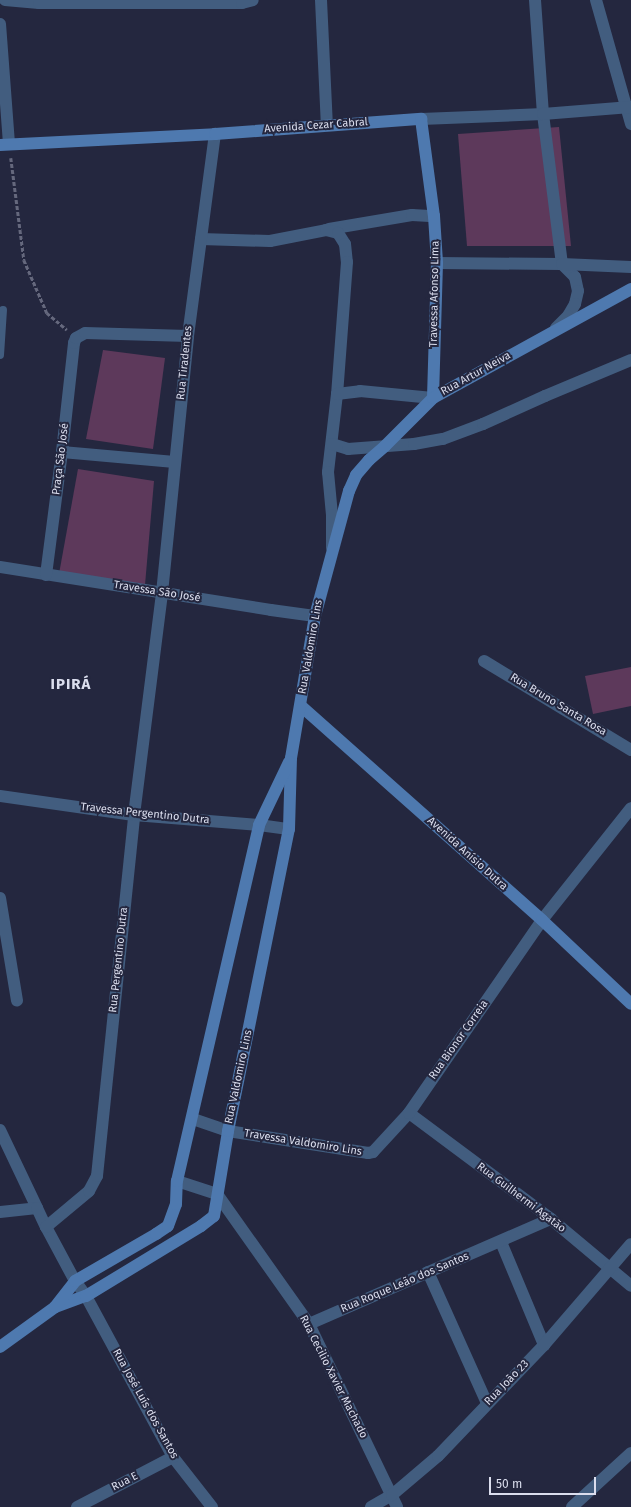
<!DOCTYPE html>
<meta charset="utf-8">
<style>
body{margin:0}
#map{position:relative;width:631px;height:1507px;overflow:hidden;background:#24273f;font-family:"Fira Sans",sans-serif}
div>[style]{position:absolute}
.green>*{inset:0;background:#5d395b}
.path>*{height:2.5px;margin-top:-1.25px;transform-origin:0;background:repeating-linear-gradient(90deg,#65687d 0 4px,transparent 0 6px)}
.lane>*{height:8px;margin:-4px;padding:0 4px;transform-origin:4px;border-radius:4px;background:#425d7f}
.street>*{height:12px;margin:-6px;padding:0 6px;transform-origin:6px;border-radius:6px;background:#425d7f}
.secondary>*{height:12px;margin:-6px;padding:0 6px;transform-origin:6px;border-radius:6px;background:#4e79af}
span{translate:-50% -50%;white-space:nowrap;text-align:center;line-height:1.15;-webkit-text-stroke:4px #24273f;paint-order:stroke}
.street-label{font-size:11px;color:#dbdeee}
.district-label{font-size:15px;color:#dbdeee;font-weight:700;letter-spacing:1px}
.scale{position:absolute;left:489px;top:1477px;width:107px;height:18px;box-sizing:border-box;border:2px solid #dbdeee;border-top:0;padding-left:5px;font-size:12px;line-height:14px;white-space:nowrap;color:#dbdeee;-webkit-text-stroke:3px #24273f;paint-order:stroke}
</style>
<div id="map">
<div class="green">
<div style="clip-path:polygon(559px 127px,571px 246px,467px 246px,458px 134px)"></div>
<div style="clip-path:polygon(103px 350px,165px 358px,153px 449px,86px 439px)"></div>
<div style="clip-path:polygon(78px 469px,154px 481px,145px 585px,59px 574px)"></div>
<div style="clip-path:polygon(631px 667px,631px 706px,593px 714px,585px 676px)"></div>
</div>
<div class="path">
<div style="left:11px;top:158px;width:103px;rotate:82.7deg"></div>
<div style="left:24px;top:260px;width:58px;rotate:66.5deg"></div>
<div style="left:47px;top:313px;width:26px;rotate:40deg"></div>
</div>
<div class="lane">
<div style="left:0;top:355px;width:45px;rotate:-86.2deg"></div>
</div>
<div class="street">
<div style="left:5px;top:0;width:34px;rotate:5deg"></div>
<div style="left:39px;top:3px;width:203px"></div>
<div style="left:242px;top:3px;width:11px;rotate:-15deg"></div>
<div style="left:321px;top:0;width:125px;rotate:87.3deg"></div>
<div style="left:535px;top:0;width:114px;rotate:86deg"></div>
<div style="left:543px;top:114px;width:151px;rotate:82.8deg"></div>
<div style="left:562px;top:264px;width:18px;rotate:45deg"></div>
<div style="left:575px;top:277px;width:14px;rotate:78deg"></div>
<div style="left:578px;top:291px;width:13px;rotate:103deg"></div>
<div style="left:575px;top:304px;width:14px;rotate:120deg"></div>
<div style="left:568px;top:316px;width:17px;rotate:135deg"></div>
<div style="left:596px;top:0;width:129px;rotate:74.2deg"></div>
<div style="left:0;top:24px;width:120px;rotate:85.7deg"></div>
<div style="left:421px;top:119px;width:122px;rotate:-2.3deg"></div>
<div style="left:543px;top:114px;width:88px;rotate:-4.5deg"></div>
<div style="left:329px;top:229px;width:84px;rotate:-9.6deg"></div>
<div style="left:412px;top:215px;width:22px;rotate:3deg"></div>
<div style="left:201px;top:239px;width:69px;rotate:1.7deg"></div>
<div style="left:270px;top:241px;width:57px;rotate:-11.1deg"></div>
<div style="left:326px;top:230px;width:12px;rotate:14deg"></div>
<div style="left:338px;top:233px;width:13px;rotate:58deg"></div>
<div style="left:345px;top:244px;width:18px;rotate:84deg"></div>
<div style="left:347px;top:262px;width:132px;rotate:94.3deg"></div>
<div style="left:337px;top:394px;width:79px;rotate:96.6deg"></div>
<div style="left:328px;top:472px;width:43px;rotate:84.7deg"></div>
<div style="left:332px;top:515px;width:33px;rotate:90deg"></div>
<div style="left:437px;top:263px;width:125px;rotate:0.5deg"></div>
<div style="left:562px;top:264px;width:69px;rotate:2.5deg"></div>
<div style="left:337px;top:394px;width:23px;rotate:-7deg"></div>
<div style="left:360px;top:391px;width:73px;rotate:5.5deg"></div>
<div style="left:332px;top:444px;width:17px;rotate:17deg"></div>
<div style="left:348px;top:449px;width:66px;rotate:-4.3deg"></div>
<div style="left:414px;top:444px;width:29px;rotate:-10deg"></div>
<div style="left:443px;top:439px;width:43px;rotate:-20.6deg"></div>
<div style="left:483px;top:424px;width:68px;rotate:-24.3deg"></div>
<div style="left:545px;top:396px;width:93px;rotate:-22.7deg"></div>
<div style="left:62px;top:452px;width:113px;rotate:5.1deg"></div>
<div style="left:0;top:567px;width:274px;rotate:9deg"></div>
<div style="left:271px;top:610px;width:44px;rotate:7.8deg"></div>
<div style="left:46px;top:575px;width:124px;rotate:-82.6deg"></div>
<div style="left:62px;top:452px;width:110px;rotate:-83.7deg"></div>
<div style="left:74px;top:343px;width:5px;rotate:-68deg"></div>
<div style="left:76px;top:338px;width:10px;rotate:-29deg"></div>
<div style="left:85px;top:333px;width:103px;rotate:1.7deg"></div>
<div style="left:484px;top:661px;width:172px;rotate:31.2deg"></div>
<div style="left:0;top:796px;width:135px;rotate:8.1deg"></div>
<div style="left:134px;top:815px;width:125px;rotate:4.6deg"></div>
<div style="left:259px;top:825px;width:30px;rotate:8deg"></div>
<div style="left:0;top:898px;width:104px;rotate:80.6deg"></div>
<div style="left:409px;top:1113px;width:177px;rotate:36.7deg"></div>
<div style="left:551px;top:1219px;width:104px;rotate:39.9deg"></div>
<div style="left:193px;top:1119px;width:37px;rotate:19deg"></div>
<div style="left:228px;top:1131px;width:142px;rotate:8.9deg"></div>
<div style="left:368px;top:1153px;width:5px;rotate:-11deg"></div>
<div style="left:373px;top:1152px;width:53px;rotate:-47.3deg"></div>
<div style="left:409px;top:1113px;width:234px;rotate:-55.4deg"></div>
<div style="left:542px;top:920px;width:143px;rotate:-51.5deg"></div>
<div style="left:0;top:1130px;width:86px;rotate:64.6deg"></div>
<div style="left:177px;top:1181px;width:42px;rotate:18deg"></div>
<div style="left:217px;top:1194px;width:159px;rotate:54.7deg"></div>
<div style="left:309px;top:1324px;width:203px;rotate:64.3deg"></div>
<div style="left:0;top:1212px;width:37px;rotate:-6deg"></div>
<div style="left:37px;top:1208px;width:21px;rotate:65deg"></div>
<div style="left:501px;top:1242px;width:112px;rotate:67.3deg"></div>
<div style="left:428px;top:1272px;width:144px;rotate:65.8deg"></div>
<div style="left:309px;top:1324px;width:264px;rotate:-23.5deg"></div>
<div style="left:77px;top:1507px;width:108px;rotate:-27.5deg"></div>
<div style="left:212px;top:1507px;width:63px;rotate:-128deg"></div>
<div style="left:173px;top:1457px;width:183px;rotate:-118.4deg"></div>
<div style="left:86px;top:1296px;width:19px;rotate:-126deg"></div>
<div style="left:75px;top:1281px;width:61px;rotate:-118.2deg"></div>
<div style="left:46px;top:1227px;width:56px;rotate:-39.9deg"></div>
<div style="left:89px;top:1191px;width:17px;rotate:-62deg"></div>
<div style="left:97px;top:1176px;width:363px;rotate:-84.1deg"></div>
<div style="left:134px;top:815px;width:224px;rotate:-82.8deg"></div>
<div style="left:162px;top:593px;width:258px;rotate:-84.2deg"></div>
<div style="left:188px;top:336px;width:204px;rotate:-82.4deg"></div>
<div style="left:371px;top:1507px;width:24px;rotate:-30deg"></div>
<div style="left:392px;top:1495px;width:60px;rotate:-40.3deg"></div>
<div style="left:438px;top:1456px;width:153px;rotate:-46.3deg"></div>
<div style="left:544px;top:1345px;width:133px;rotate:-49.3deg"></div>
<div style="left:572px;top:1507px;width:80px;rotate:-42.5deg"></div>
</div>
<div class="secondary">
<div style="left:0;top:145px;width:215px;rotate:-2.9deg"></div>
<div style="left:215px;top:134px;width:207px;rotate:-4.2deg"></div>
<div style="left:421px;top:119px;width:98px;rotate:82.4deg"></div>
<div style="left:434px;top:216px;width:47px;rotate:86.3deg"></div>
<div style="left:437px;top:263px;width:135px;rotate:91.7deg"></div>
<div style="left:301px;top:706px;width:322px;rotate:41.6deg"></div>
<div style="left:542px;top:920px;width:122px;rotate:43.3deg"></div>
<div style="left:55px;top:1307px;width:33px;rotate:-20deg"></div>
<div style="left:86px;top:1296px;width:135px;rotate:-31.3deg"></div>
<div style="left:201px;top:1226px;width:16px;rotate:-38deg"></div>
<div style="left:214px;top:1216px;width:86px;rotate:-80.6deg"></div>
<div style="left:228px;top:1131px;width:308px;rotate:-78.6deg"></div>
<div style="left:289px;top:829px;width:71px;rotate:-88.4deg"></div>
<div style="left:291px;top:758px;width:144px;rotate:-80.4deg"></div>
<div style="left:315px;top:616px;width:130px;rotate:-74.8deg"></div>
<div style="left:349px;top:491px;width:17px;rotate:-66deg"></div>
<div style="left:356px;top:475px;width:20px;rotate:-49deg"></div>
<div style="left:369px;top:460px;width:21px;rotate:-41deg"></div>
<div style="left:385px;top:446px;width:68px;rotate:-45deg"></div>
<div style="left:433px;top:398px;width:226px;rotate:-28.8deg"></div>
<div style="left:0;top:1347px;width:68px;rotate:-36deg"></div>
<div style="left:55px;top:1307px;width:33px;rotate:-52deg"></div>
<div style="left:75px;top:1281px;width:94px;rotate:-30.1deg"></div>
<div style="left:156px;top:1234px;width:14px;rotate:-34deg"></div>
<div style="left:168px;top:1226px;width:23px;rotate:-70deg"></div>
<div style="left:176px;top:1204px;width:23px;rotate:-88deg"></div>
<div style="left:177px;top:1181px;width:365px;rotate:-77deg"></div>
<div style="left:259px;top:825px;width:70px;rotate:-64.5deg"></div>
</div>
<div class="street-label">
<span style="left:316px;top:126px;rotate:-4deg">Avenida Cezar Cabral</span>
<span style="left:435px;top:294px;rotate:-89deg">Travessa Afonso Lima</span>
<span style="left:185px;top:363px;rotate:-84deg">Rua Tiradentes</span>
<span style="left:476px;top:374px;rotate:-29deg">Rua Artur Neiva</span>
<span style="left:61px;top:459px;rotate:-83deg">Praça São José</span>
<span style="left:157px;top:592px;rotate:9deg">Travessa São José</span>
<span style="left:311px;top:647px;rotate:-80deg">Rua Valdomiro Lins</span>
<span style="left:558px;top:705px;rotate:31deg">Rua Bruno Santa Rosa</span>
<span style="left:145px;top:814px;rotate:6deg">Travessa Pergentino Dutra</span>
<span style="left:467px;top:854px;rotate:42deg">Avenida Anísio Dutra</span>
<span style="left:119px;top:960px;rotate:-84deg">Rua Pergentino Dutra</span>
<span style="left:459px;top:1040px;rotate:-55deg">Rua Bionor Correia</span>
<span style="left:239px;top:1077px;rotate:-78deg">Rua Valdomiro Lins</span>
<span style="left:303px;top:1143px;rotate:9deg">Travessa Valdomiro Lins</span>
<span style="left:521px;top:1198px;rotate:37deg">Rua Guilhermi Agatão</span>
<span style="left:405px;top:1283px;rotate:-23deg">Rua Roque Leão dos Santos</span>
<span style="left:333px;top:1377px;rotate:63deg">Rua Cecilio Xavier Machado</span>
<span style="left:507px;top:1383px;rotate:-46deg">Rua João 23</span>
<span style="left:145px;top:1404px;rotate:61deg">Rua José Luís dos Santos</span>
<span style="left:125px;top:1482px;rotate:-27deg">Rua E</span>
</div>
<div class="district-label">
<span style="left:71px;top:685px">IPIRÁ</span>
</div>
<div class="scale">50 m</div>
</div>
